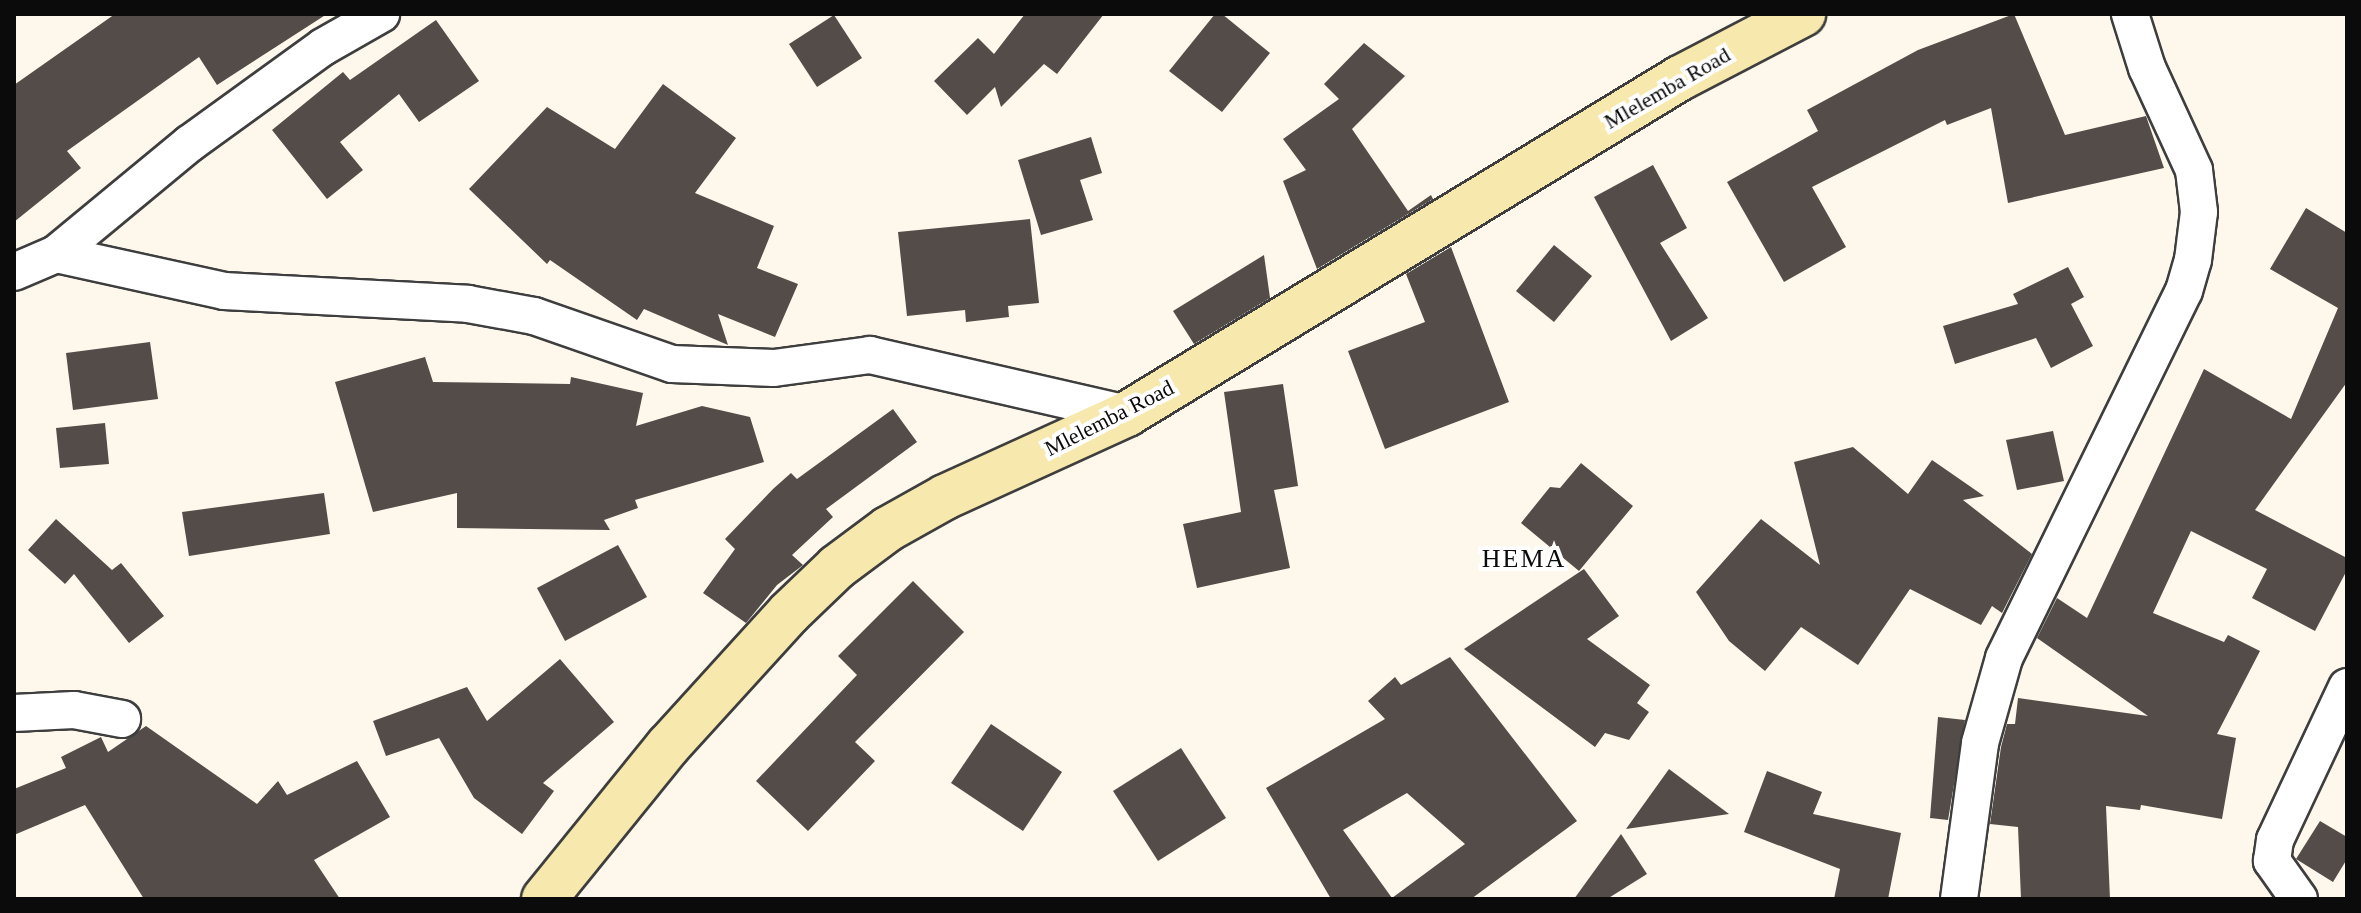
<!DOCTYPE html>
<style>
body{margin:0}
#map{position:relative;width:2361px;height:913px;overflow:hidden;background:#fdf8eb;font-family:Georgia,serif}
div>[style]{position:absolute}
.building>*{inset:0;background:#534c49}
.roads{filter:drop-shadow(2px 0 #3e3e3e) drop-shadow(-2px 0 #3e3e3e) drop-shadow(0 2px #3e3e3e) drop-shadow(0 -2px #3e3e3e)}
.street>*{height:36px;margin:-18px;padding:0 18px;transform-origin:18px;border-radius:18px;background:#fff}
.secondary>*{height:44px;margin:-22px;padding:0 22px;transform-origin:22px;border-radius:22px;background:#f7e9ad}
span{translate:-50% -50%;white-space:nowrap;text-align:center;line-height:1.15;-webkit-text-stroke:8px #fff;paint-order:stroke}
.street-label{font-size:22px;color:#0b0b0b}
.quarter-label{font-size:26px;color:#0b0b0b;letter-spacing:2px}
.frame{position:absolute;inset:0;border:16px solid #0b0b0b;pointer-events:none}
</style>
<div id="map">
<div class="building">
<div style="clip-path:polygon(115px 14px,327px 14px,217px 85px,199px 57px,67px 151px,81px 168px,14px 222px,14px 85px)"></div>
<div style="clip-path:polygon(1025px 14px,1104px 14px,1057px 74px,1044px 64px,1001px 107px,995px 87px,967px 115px,934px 81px,978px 38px,994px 54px)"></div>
<div style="clip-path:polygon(1215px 14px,1222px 14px,1270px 53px,1222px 112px,1169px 71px)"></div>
<div style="clip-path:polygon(2014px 14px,2065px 135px,2146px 116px,2164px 168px,2008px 203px,1991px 108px,1947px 125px,1945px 120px,1812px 187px,1846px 247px,1784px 282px,1727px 182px,1818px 131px,1807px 110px,1918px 50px)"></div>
<div style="clip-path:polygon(834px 15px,862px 58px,817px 87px,789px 44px)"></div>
<div style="clip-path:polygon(436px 20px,479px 81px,419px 122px,399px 94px,340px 142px,363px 170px,327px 199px,272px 130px,343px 72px,350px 80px)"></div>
<div style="clip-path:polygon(1364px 43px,1405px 76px,1352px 129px,1408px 211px,1431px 195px,1433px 199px,1317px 269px,1283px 181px,1306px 170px,1283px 139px,1339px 99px,1324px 84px)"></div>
<div style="clip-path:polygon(663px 84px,736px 138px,695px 193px,774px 226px,757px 268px,798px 284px,775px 337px,718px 314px,728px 345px,644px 309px,637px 320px,550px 260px,547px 264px,469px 189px,547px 107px,615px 149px)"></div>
<div style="clip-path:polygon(1091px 137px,1102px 173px,1080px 180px,1093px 220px,1041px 235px,1018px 160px)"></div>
<div style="clip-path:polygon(1653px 165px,1687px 228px,1660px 243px,1708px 318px,1671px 341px,1594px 197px)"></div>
<div style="clip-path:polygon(2306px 208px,2347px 233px,2347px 382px,2255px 510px,2347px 558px,2347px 570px,2315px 631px,2252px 598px,2267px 569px,2191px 531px,2153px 613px,2224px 642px,2228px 635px,2260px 651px,2217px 734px,2236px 738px,2222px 819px,2141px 805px,2140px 810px,2106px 806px,2110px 899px,2021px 899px,2018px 827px,1990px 824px,2001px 747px,2007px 724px,2015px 724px,2018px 698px,2148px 716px,2037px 638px,2057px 598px,2087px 618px,2204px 369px,2291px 419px,2338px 308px,2270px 269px)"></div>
<div style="clip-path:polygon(1030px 219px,1039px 303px,1008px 306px,1009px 317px,966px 322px,965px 310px,907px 316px,898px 232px)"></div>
<div style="clip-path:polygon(1554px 245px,1592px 276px,1554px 322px,1516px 291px)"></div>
<div style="clip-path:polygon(1451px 247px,1509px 402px,1385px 449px,1348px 351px,1425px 322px,1406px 274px)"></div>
<div style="clip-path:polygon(1264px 255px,1270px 298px,1194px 344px,1173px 311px)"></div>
<div style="clip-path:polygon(2068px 267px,2084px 297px,2071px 304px,2093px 346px,2051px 368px,2036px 338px,1955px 364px,1943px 326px,2018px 304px,2013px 294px)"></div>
<div style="clip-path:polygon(150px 342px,158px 399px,73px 410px,66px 353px)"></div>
<div style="clip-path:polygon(425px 357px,433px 382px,570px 384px,571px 377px,643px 393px,636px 426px,702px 406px,750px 417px,764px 462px,635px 500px,638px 508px,604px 520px,610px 530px,457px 528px,457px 493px,373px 512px,335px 382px)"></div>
<div style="clip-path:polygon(1283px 384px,1298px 486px,1274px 490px,1290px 568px,1197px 588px,1183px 524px,1241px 512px,1224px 392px)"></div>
<div style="clip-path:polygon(893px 409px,917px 442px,826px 509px,833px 517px,792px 555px,803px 565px,777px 585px,746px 623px,703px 593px,735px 549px,725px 539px,773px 489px,791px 473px,797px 479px)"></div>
<div style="clip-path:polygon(105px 423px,109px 464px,60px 468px,56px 428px)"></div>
<div style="clip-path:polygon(2053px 431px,2064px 481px,2017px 490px,2006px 440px)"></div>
<div style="clip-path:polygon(1853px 447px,1908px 494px,1932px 460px,1984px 496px,1963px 500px,2032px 554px,2002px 613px,1992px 606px,1981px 625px,1910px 589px,1858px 665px,1801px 627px,1765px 671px,1729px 641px,1696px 592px,1761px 519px,1820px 565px,1794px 462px)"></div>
<div style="clip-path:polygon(1581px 463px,1633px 506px,1579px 571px,1521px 523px,1550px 487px,1560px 488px)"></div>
<div style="clip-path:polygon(324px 493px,330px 534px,189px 556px,182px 512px)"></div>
<div style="clip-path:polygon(56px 519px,112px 570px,121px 563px,164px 616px,129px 643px,74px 574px,65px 584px,28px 550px)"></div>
<div style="clip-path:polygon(618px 545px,647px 597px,565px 641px,537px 588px)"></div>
<div style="clip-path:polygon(1584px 569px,1619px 616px,1587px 639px,1650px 685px,1637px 703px,1649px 712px,1629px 740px,1605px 733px,1595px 747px,1464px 649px)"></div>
<div style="clip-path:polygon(913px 581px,964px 632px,855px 742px,875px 761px,808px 831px,756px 781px,857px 675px,838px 656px)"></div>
<div style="clip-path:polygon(evenodd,1450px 657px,1577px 821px,1471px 899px,1331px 899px,1266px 788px,1385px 719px,1368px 701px,1395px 677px,1401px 685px,1450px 657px,1407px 793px,1465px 844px,1392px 898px,1343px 830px,1407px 793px)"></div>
<div style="clip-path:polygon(560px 659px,614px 722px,543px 783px,554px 791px,522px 834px,474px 798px,439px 738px,386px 756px,373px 721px,467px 687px,487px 721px)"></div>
<div style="clip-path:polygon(1938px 717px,1965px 720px,1948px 820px,1930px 818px)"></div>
<div style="clip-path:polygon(991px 724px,1062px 772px,1023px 831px,951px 783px)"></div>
<div style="clip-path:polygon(146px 726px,257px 804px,278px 781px,287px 795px,357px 761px,390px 817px,314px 860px,340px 899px,144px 899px,85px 805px,14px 835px,14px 789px,66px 768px,61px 757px,101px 737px,108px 752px)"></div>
<div style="clip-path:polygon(1181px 748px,1226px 818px,1158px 861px,1113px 791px)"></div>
<div style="clip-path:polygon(1669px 769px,1729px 814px,1626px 829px)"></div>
<div style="clip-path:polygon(1767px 771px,1822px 792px,1813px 814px,1901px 833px,1888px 899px,1834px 899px,1840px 869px,1744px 832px)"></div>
<div style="clip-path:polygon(2320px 821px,2347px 837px,2347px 859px,2333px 882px,2296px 859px)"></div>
<div style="clip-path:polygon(1621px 834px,1647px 874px,1607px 899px,1574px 899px)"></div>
</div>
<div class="roads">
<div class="street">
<div style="left:56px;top:254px;width:172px;rotate:12.4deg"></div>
<div style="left:224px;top:291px;width:244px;rotate:3deg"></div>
<div style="left:468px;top:304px;width:67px;rotate:10.3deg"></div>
<div style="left:534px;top:316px;width:146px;rotate:19.2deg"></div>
<div style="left:672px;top:364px;width:102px;rotate:2.2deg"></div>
<div style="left:774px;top:368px;width:97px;rotate:-7.7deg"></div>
<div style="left:870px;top:355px;width:264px;rotate:12.9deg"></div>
<div style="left:14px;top:272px;width:46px;rotate:-23.2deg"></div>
<div style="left:56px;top:254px;width:173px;rotate:-39.6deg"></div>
<div style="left:189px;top:144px;width:165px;rotate:-35.9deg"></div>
<div style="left:323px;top:47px;width:67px;rotate:-29.6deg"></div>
<div style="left:14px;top:713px;width:60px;rotate:-2.9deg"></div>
<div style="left:74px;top:710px;width:49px;rotate:10.6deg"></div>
<div style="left:1959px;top:899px;width:157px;rotate:-82.3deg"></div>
<div style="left:1980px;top:743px;width:88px;rotate:-74.2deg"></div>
<div style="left:2004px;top:658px;width:409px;rotate:-63.9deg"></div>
<div style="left:2184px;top:291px;width:32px;rotate:-74deg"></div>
<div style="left:2193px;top:260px;width:48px;rotate:-82.9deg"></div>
<div style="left:2199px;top:212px;width:42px;rotate:-96.8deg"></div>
<div style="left:2194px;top:170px;width:112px;rotate:-114.7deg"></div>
<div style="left:2147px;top:68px;width:57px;rotate:-107.5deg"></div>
<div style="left:2299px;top:899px;width:47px;rotate:-125.4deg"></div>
<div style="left:2272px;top:861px;width:21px;rotate:-82deg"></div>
<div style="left:2275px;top:840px;width:169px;rotate:-64.8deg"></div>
</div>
<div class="secondary">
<div style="left:544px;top:899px;width:197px;rotate:-51deg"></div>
<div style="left:668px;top:746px;width:180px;rotate:-47.7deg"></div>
<div style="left:789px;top:613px;width:66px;rotate:-43.8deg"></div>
<div style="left:837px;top:567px;width:64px;rotate:-36.7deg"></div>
<div style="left:888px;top:529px;width:65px;rotate:-29.3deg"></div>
<div style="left:945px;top:497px;width:200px;rotate:-24.5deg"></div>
<div style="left:1127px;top:414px;width:647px;rotate:-31.28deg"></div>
<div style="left:1680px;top:78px;width:139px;rotate:-27.5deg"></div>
</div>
</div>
<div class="street-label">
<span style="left:1667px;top:88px;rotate:-30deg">Mlelemba Road</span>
<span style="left:1109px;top:418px;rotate:-27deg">Mlelemba Road</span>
</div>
<div class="quarter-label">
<span style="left:1524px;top:559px">HEMA</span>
</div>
<div class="frame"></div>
</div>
